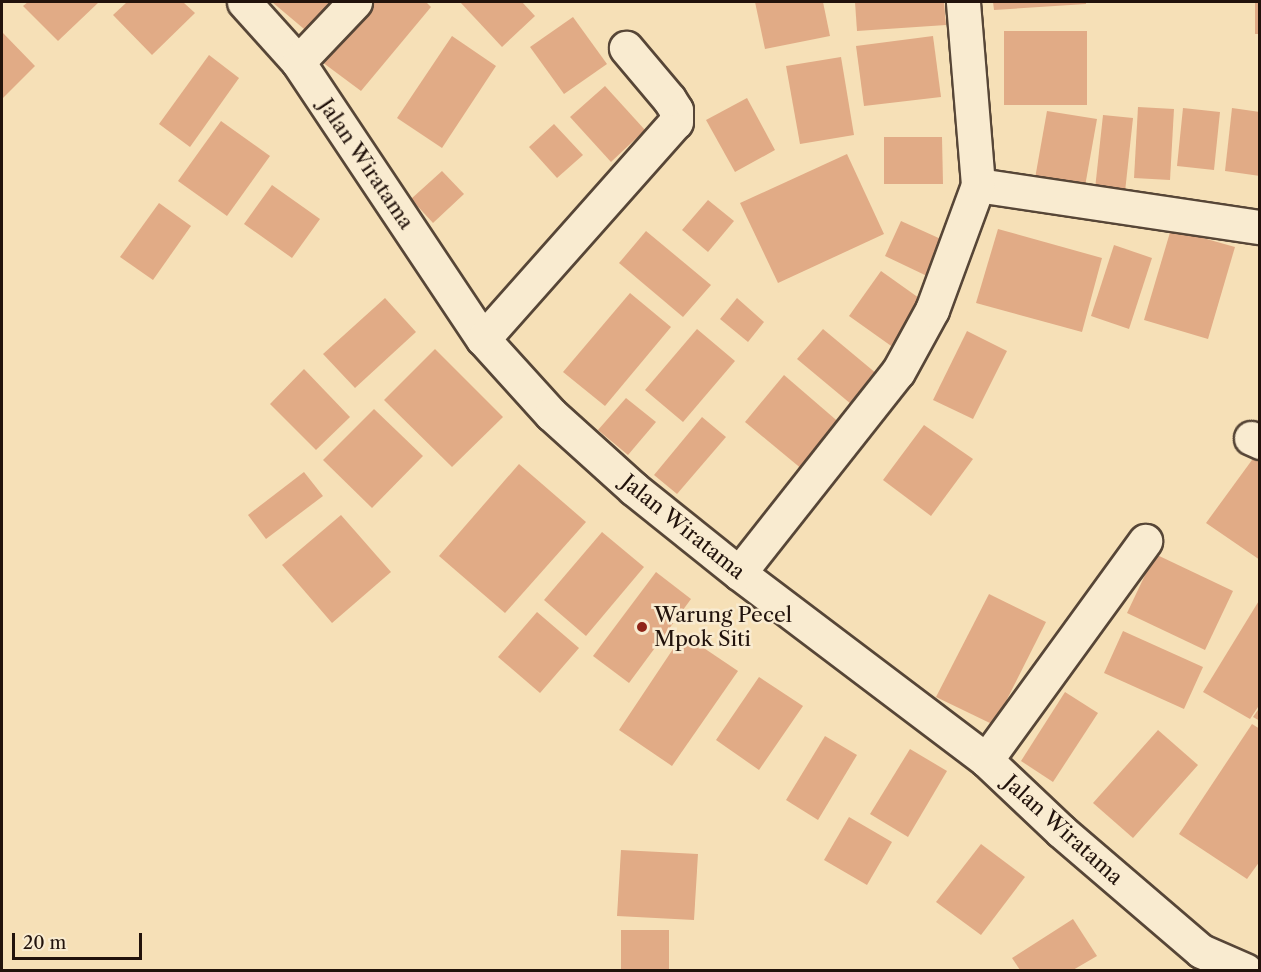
<!DOCTYPE html>
<style>
body{margin:0}
#map{position:relative;width:1261px;height:972px;overflow:hidden;background:#f6e0b7;font-family:"Libre Caslon Text",serif}
div>[style]{position:absolute}
.building>*{inset:0;background:#e1ab86}
.roads{filter:drop-shadow(2px 0 #574637) drop-shadow(-2px 0 #574637) drop-shadow(0 2px #574637) drop-shadow(0 -2px #574637)}
.minor>*{height:33px;margin:-16.5px;padding:0 16.5px;transform-origin:16.5px;border-radius:16.5px;background:#f9ebd0}
.dots>*{width:16px;height:16px;translate:-50% -50%;box-sizing:border-box;border:3px solid #f9ebd0;border-radius:50%}
span{translate:-50% -50%;white-space:nowrap;text-align:center;line-height:1.15;-webkit-text-stroke:5px #f9ebd0;paint-order:stroke}
.street-label{font-size:21px;color:#22130c}
.poi-label{font-size:21px;color:#22130c}
.left{translate:0 -50%;text-align:left}
.frame{position:absolute;inset:0;border:3px solid #22130c;pointer-events:none}
.scale{position:absolute;left:12px;top:933px;width:130px;height:27px;box-sizing:border-box;border:3px solid #22130c;border-top:0;padding-left:8px;font-size:18px;line-height:21px;white-space:nowrap;color:#22130c;-webkit-text-stroke:4px #f9ebd0;paint-order:stroke}
</style>
<div id="map">
<div class="building">
<div style="clip-path:polygon(28px 2px,99px 2px,58px 41px,23px 6px)"></div>
<div style="clip-path:polygon(127px 2px,183px 2px,195px 13px,152px 55px,113px 15px)"></div>
<div style="clip-path:polygon(272px 2px,339px 2px,310px 34px)"></div>
<div style="clip-path:polygon(367px 2px,426px 2px,431px 7px,361px 91px,318px 59px)"></div>
<div style="clip-path:polygon(460px 2px,522px 2px,535px 16px,502px 47px)"></div>
<div style="clip-path:polygon(755px 2px,823px 2px,830px 36px,765px 49px)"></div>
<div style="clip-path:polygon(855px 2px,944px 2px,946px 25px,857px 31px)"></div>
<div style="clip-path:polygon(993px 2px,1086px 2px,1086px 4px,994px 10px)"></div>
<div style="clip-path:polygon(1255px 2px,1260px 2px,1260px 34px,1255px 34px)"></div>
<div style="clip-path:polygon(573px 17px,607px 64px,564px 94px,530px 47px)"></div>
<div style="clip-path:polygon(1004px 31px,1087px 31px,1087px 105px,1004px 105px)"></div>
<div style="clip-path:polygon(2px 32px,35px 66px,2px 99px)"></div>
<div style="clip-path:polygon(452px 36px,496px 66px,442px 148px,397px 118px)"></div>
<div style="clip-path:polygon(933px 36px,941px 97px,864px 106px,856px 46px)"></div>
<div style="clip-path:polygon(209px 55px,239px 78px,190px 147px,159px 124px)"></div>
<div style="clip-path:polygon(841px 57px,854px 135px,800px 144px,786px 66px)"></div>
<div style="clip-path:polygon(605px 86px,645px 130px,611px 162px,570px 117px)"></div>
<div style="clip-path:polygon(747px 98px,775px 150px,735px 172px,706px 120px)"></div>
<div style="clip-path:polygon(1138px 107px,1174px 109px,1170px 180px,1134px 178px)"></div>
<div style="clip-path:polygon(1183px 108px,1220px 112px,1214px 170px,1177px 166px)"></div>
<div style="clip-path:polygon(1232px 108px,1260px 112px,1260px 176px,1225px 171px)"></div>
<div style="clip-path:polygon(1047px 111px,1097px 119px,1084px 192px,1034px 184px)"></div>
<div style="clip-path:polygon(1103px 115px,1133px 118px,1125px 192px,1095px 189px)"></div>
<div style="clip-path:polygon(221px 121px,270px 156px,227px 216px,178px 181px)"></div>
<div style="clip-path:polygon(554px 124px,583px 155px,557px 178px,529px 147px)"></div>
<div style="clip-path:polygon(884px 137px,942px 137px,943px 184px,884px 184px)"></div>
<div style="clip-path:polygon(847px 154px,884px 234px,778px 283px,740px 203px)"></div>
<div style="clip-path:polygon(442px 171px,464px 194px,433px 223px,411px 199px)"></div>
<div style="clip-path:polygon(272px 185px,320px 219px,292px 258px,244px 224px)"></div>
<div style="clip-path:polygon(708px 200px,734px 221px,708px 252px,682px 230px)"></div>
<div style="clip-path:polygon(159px 203px,191px 226px,153px 280px,120px 257px)"></div>
<div style="clip-path:polygon(901px 221px,943px 240px,927px 276px,885px 256px)"></div>
<div style="clip-path:polygon(998px 229px,1102px 258px,1082px 332px,976px 303px)"></div>
<div style="clip-path:polygon(1171px 229px,1235px 247px,1208px 339px,1144px 320px)"></div>
<div style="clip-path:polygon(646px 231px,711px 285px,683px 317px,619px 263px)"></div>
<div style="clip-path:polygon(1114px 245px,1152px 258px,1129px 329px,1091px 316px)"></div>
<div style="clip-path:polygon(881px 271px,926px 303px,894px 348px,849px 316px)"></div>
<div style="clip-path:polygon(630px 293px,671px 327px,605px 406px,563px 372px)"></div>
<div style="clip-path:polygon(385px 298px,416px 332px,355px 388px,323px 354px)"></div>
<div style="clip-path:polygon(737px 298px,764px 322px,748px 342px,720px 319px)"></div>
<div style="clip-path:polygon(697px 329px,735px 361px,683px 422px,645px 390px)"></div>
<div style="clip-path:polygon(823px 329px,883px 379px,857px 409px,797px 359px)"></div>
<div style="clip-path:polygon(967px 331px,1007px 351px,973px 419px,933px 400px)"></div>
<div style="clip-path:polygon(435px 349px,503px 417px,452px 467px,384px 400px)"></div>
<div style="clip-path:polygon(304px 369px,350px 417px,316px 450px,270px 404px)"></div>
<div style="clip-path:polygon(784px 375px,842px 425px,803px 470px,745px 422px)"></div>
<div style="clip-path:polygon(626px 398px,656px 422px,628px 455px,598px 430px)"></div>
<div style="clip-path:polygon(374px 409px,423px 456px,372px 508px,323px 460px)"></div>
<div style="clip-path:polygon(702px 417px,726px 437px,677px 494px,654px 475px)"></div>
<div style="clip-path:polygon(924px 425px,973px 459px,931px 516px,883px 480px)"></div>
<div style="clip-path:polygon(1260px 449px,1260px 560px,1206px 523px)"></div>
<div style="clip-path:polygon(519px 464px,586px 522px,505px 613px,439px 556px)"></div>
<div style="clip-path:polygon(304px 472px,323px 496px,266px 539px,248px 515px)"></div>
<div style="clip-path:polygon(341px 515px,391px 572px,332px 623px,282px 565px)"></div>
<div style="clip-path:polygon(602px 532px,644px 567px,586px 636px,544px 600px)"></div>
<div style="clip-path:polygon(1155px 554px,1233px 591px,1205px 650px,1127px 613px)"></div>
<div style="clip-path:polygon(656px 572px,691px 599px,629px 683px,593px 656px)"></div>
<div style="clip-path:polygon(989px 594px,1046px 622px,994px 725px,936px 697px)"></div>
<div style="clip-path:polygon(1260px 599px,1260px 704px,1250px 719px,1203px 692px)"></div>
<div style="clip-path:polygon(537px 612px,579px 648px,540px 693px,498px 657px)"></div>
<div style="clip-path:polygon(1123px 631px,1203px 667px,1184px 709px,1104px 673px)"></div>
<div style="clip-path:polygon(683px 634px,738px 671px,672px 766px,619px 730px)"></div>
<div style="clip-path:polygon(759px 677px,803px 706px,759px 770px,716px 740px)"></div>
<div style="clip-path:polygon(1065px 692px,1098px 713px,1053px 782px,1021px 761px)"></div>
<div style="clip-path:polygon(1260px 707px,1260px 721px,1253px 717px)"></div>
<div style="clip-path:polygon(1252px 724px,1260px 729px,1260px 861px,1247px 879px,1179px 834px)"></div>
<div style="clip-path:polygon(1158px 730px,1198px 765px,1133px 838px,1093px 803px)"></div>
<div style="clip-path:polygon(825px 736px,857px 755px,818px 820px,786px 800px)"></div>
<div style="clip-path:polygon(910px 749px,947px 771px,908px 837px,870px 814px)"></div>
<div style="clip-path:polygon(849px 817px,892px 842px,867px 885px,824px 860px)"></div>
<div style="clip-path:polygon(981px 844px,1025px 877px,981px 935px,936px 902px)"></div>
<div style="clip-path:polygon(621px 850px,698px 854px,694px 920px,617px 916px)"></div>
<div style="clip-path:polygon(1073px 919px,1097px 956px,1073px 970px,1020px 970px,1012px 958px)"></div>
<div style="clip-path:polygon(621px 930px,669px 930px,669px 970px,621px 970px)"></div>
</div>
<div class="roads">
<div class="minor">
<div style="left:244px;top:2px;width:81px;rotate:48deg"></div>
<div style="left:298px;top:62px;width:333px;rotate:56.3deg"></div>
<div style="left:483px;top:339px;width:101px;rotate:47.8deg"></div>
<div style="left:551px;top:414px;width:112px;rotate:42.1deg"></div>
<div style="left:634px;top:489px;width:134px;rotate:38.7deg"></div>
<div style="left:739px;top:573px;width:310px;rotate:37.1deg"></div>
<div style="left:986px;top:760px;width:103px;rotate:43.4deg"></div>
<div style="left:1061px;top:831px;width:184px;rotate:40.6deg"></div>
<div style="left:1201px;top:951px;width:48px;rotate:23.4deg"></div>
<div style="left:298px;top:62px;width:83px;rotate:-46.5deg"></div>
<div style="left:978px;top:185px;width:285px;rotate:8.5deg"></div>
<div style="left:483px;top:339px;width:290px;rotate:-48.4deg"></div>
<div style="left:676px;top:122px;width:12px;rotate:-90deg"></div>
<div style="left:676px;top:110px;width:13px;rotate:-122deg"></div>
<div style="left:669px;top:99px;width:67px;rotate:-130.1deg"></div>
<div style="left:1251px;top:438px;width:10px;rotate:24deg"></div>
<div style="left:739px;top:573px;width:256px;rotate:-51.7deg"></div>
<div style="left:898px;top:372px;width:71px;rotate:-61.3deg"></div>
<div style="left:932px;top:310px;width:133px;rotate:-69.8deg"></div>
<div style="left:978px;top:185px;width:184px;rotate:-94.7deg"></div>
<div style="left:986px;top:760px;width:271px;rotate:-54deg"></div>
</div>
</div>
<div class="dots">
<div style="left:642px;top:627px;background:#8f2418"></div>
</div>
<div class="street-label">
<span style="left:366px;top:164px;rotate:56deg">Jalan Wiratama</span>
<span style="left:683px;top:527px;rotate:39deg">Jalan Wiratama</span>
<span style="left:1063px;top:830px;rotate:42deg">Jalan Wiratama</span>
</div>
<div class="poi-label">
<span class="left" style="left:654px;top:627px">Warung Pecel<br>Mpok Siti</span>
</div>
<div class="frame"></div>
<div class="scale">20 m</div>
</div>
